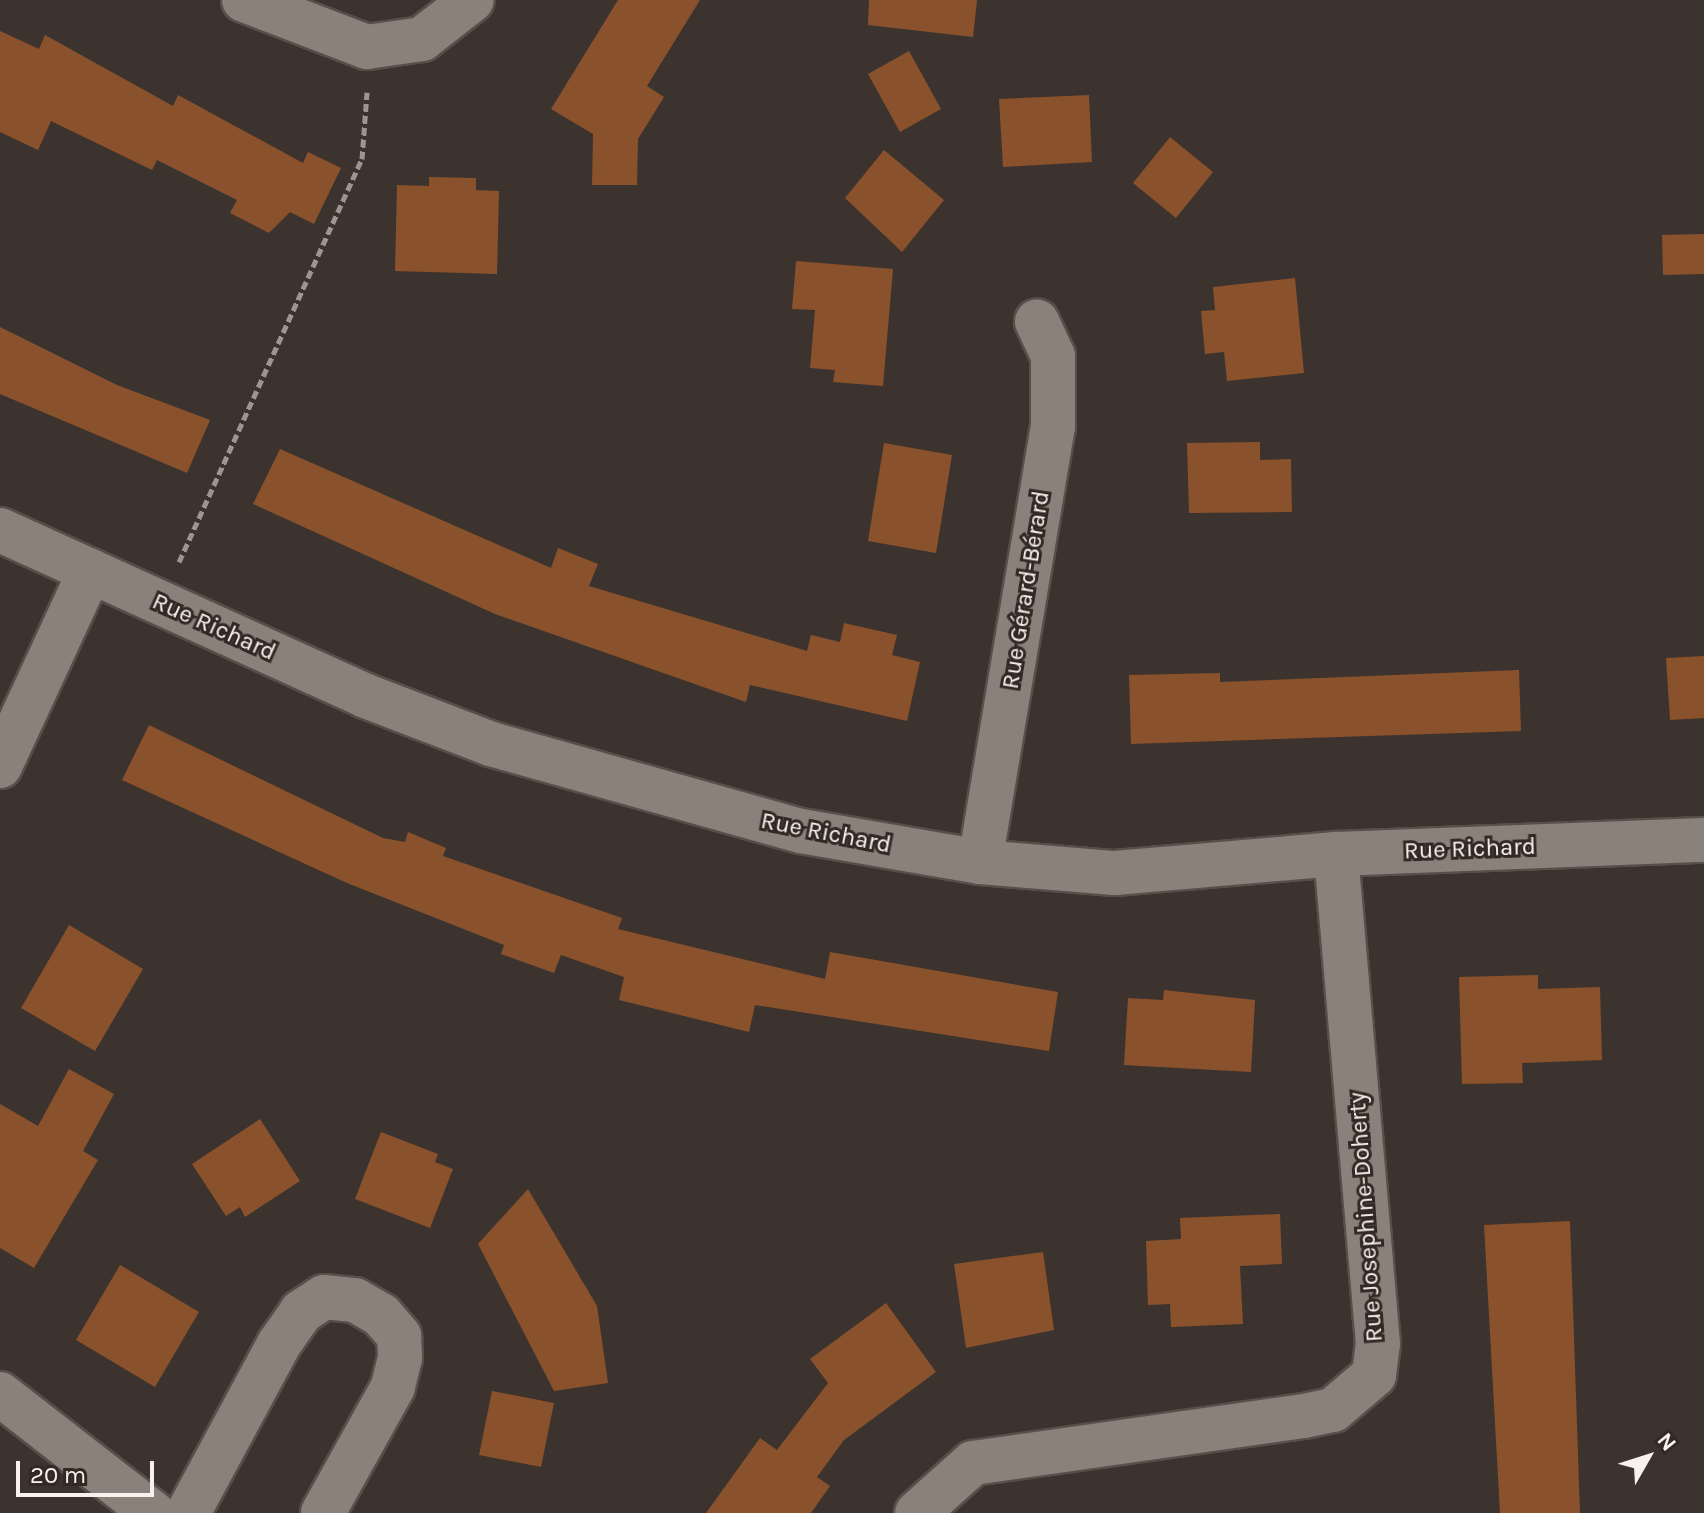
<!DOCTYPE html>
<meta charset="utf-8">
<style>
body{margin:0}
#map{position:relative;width:1704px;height:1513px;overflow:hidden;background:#3c332e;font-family:Karla,sans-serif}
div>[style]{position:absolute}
.building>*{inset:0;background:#8a522c}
.path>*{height:5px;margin-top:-2.5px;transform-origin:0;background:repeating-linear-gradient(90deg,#9d9591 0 8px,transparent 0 12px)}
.roads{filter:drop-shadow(2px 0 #564f4a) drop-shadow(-2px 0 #564f4a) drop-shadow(0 2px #564f4a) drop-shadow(0 -2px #564f4a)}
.street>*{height:44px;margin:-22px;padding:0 22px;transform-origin:22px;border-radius:22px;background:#8b817b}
span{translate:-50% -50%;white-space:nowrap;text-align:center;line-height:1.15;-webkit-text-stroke:6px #322924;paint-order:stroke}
.street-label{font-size:24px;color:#f8f2ef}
.north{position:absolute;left:1608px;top:1417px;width:80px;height:80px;-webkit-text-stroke:6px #322924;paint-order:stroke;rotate:51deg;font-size:22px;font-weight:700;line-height:32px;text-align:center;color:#f8f2ef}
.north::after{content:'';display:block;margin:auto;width:28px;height:36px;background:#f8f2ef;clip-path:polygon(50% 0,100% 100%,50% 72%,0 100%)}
.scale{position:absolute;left:16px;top:1461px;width:138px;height:36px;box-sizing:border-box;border:4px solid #f8f2ef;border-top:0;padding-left:10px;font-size:24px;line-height:28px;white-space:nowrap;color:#f8f2ef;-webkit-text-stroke:6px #322924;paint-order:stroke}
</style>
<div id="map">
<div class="building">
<div style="clip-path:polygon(618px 0,700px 0,647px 86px,664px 97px,638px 139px,637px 185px,592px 185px,593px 134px,551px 109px)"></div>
<div style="clip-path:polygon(869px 0,977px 0,973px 37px,868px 25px)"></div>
<div style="clip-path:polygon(0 31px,39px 49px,45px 35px,173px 106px,178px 95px,303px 163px,308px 152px,341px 168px,314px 224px,290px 212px,269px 233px,230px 213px,237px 200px,157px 160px,152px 170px,51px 121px,38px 150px,0 132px)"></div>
<div style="clip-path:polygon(909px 51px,941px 109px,900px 132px,868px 74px)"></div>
<div style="clip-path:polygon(1089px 95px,1092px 162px,1003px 167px,999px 99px)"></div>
<div style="clip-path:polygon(1170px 137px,1213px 172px,1176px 218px,1133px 183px)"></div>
<div style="clip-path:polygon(884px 150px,944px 200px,902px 252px,845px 198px)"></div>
<div style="clip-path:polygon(429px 177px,476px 178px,476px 190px,499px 191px,497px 274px,395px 271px,397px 185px,429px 186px)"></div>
<div style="clip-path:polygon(1704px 234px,1704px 274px,1663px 275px,1662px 235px)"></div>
<div style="clip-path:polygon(796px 261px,893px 269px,883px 386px,833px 382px,835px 370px,810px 368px,815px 310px,792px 309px)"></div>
<div style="clip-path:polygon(1295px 278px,1304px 373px,1227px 381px,1224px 352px,1205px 354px,1201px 311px,1215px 310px,1213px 287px)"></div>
<div style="clip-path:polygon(0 327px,117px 385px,210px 420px,187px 473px,0 394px)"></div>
<div style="clip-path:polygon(1260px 442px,1260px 460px,1291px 459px,1292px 512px,1189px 513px,1187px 443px)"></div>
<div style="clip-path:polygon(884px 443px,952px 455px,936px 553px,868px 541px)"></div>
<div style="clip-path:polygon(280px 449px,551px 568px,558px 548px,598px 564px,589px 586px,807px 651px,811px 635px,840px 642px,844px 623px,897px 635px,892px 655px,920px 662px,907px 721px,750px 685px,746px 702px,495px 614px,253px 504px)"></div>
<div style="clip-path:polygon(1704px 656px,1704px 718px,1670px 720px,1666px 658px)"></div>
<div style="clip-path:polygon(1519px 670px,1521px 731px,1131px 744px,1129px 675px,1220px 673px,1220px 682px)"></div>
<div style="clip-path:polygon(149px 725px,383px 838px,405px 842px,408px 832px,446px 848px,443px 856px,622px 918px,618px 929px,825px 979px,830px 952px,1058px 992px,1049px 1051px,755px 1005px,749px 1032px,619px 1000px,624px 977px,561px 955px,554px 973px,501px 954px,504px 945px,347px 883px,122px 780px)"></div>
<div style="clip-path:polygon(69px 925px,143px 969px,95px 1051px,21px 1008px)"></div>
<div style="clip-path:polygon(1538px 975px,1538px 989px,1600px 987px,1602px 1060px,1522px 1063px,1523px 1083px,1462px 1084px,1459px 977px)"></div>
<div style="clip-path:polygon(1164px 990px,1255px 1000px,1251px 1072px,1124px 1065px,1128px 998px,1163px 1000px)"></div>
<div style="clip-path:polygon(69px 1069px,114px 1094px,83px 1151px,98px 1160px,34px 1268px,0 1248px,0 1104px,38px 1126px)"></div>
<div style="clip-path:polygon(260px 1119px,300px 1181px,245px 1217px,240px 1207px,226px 1216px,192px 1164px)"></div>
<div style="clip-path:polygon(381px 1132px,438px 1154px,435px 1162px,453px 1169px,430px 1228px,355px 1199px)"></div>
<div style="clip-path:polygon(528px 1189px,597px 1306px,608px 1383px,554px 1391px,478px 1244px)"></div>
<div style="clip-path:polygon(1280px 1214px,1282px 1264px,1240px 1266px,1243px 1324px,1171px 1327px,1170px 1304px,1148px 1305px,1146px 1241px,1181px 1239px,1180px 1218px)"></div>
<div style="clip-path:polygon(1570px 1221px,1580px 1513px,1500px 1513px,1484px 1225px)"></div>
<div style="clip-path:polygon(1043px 1252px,1054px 1330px,966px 1348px,954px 1264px)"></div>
<div style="clip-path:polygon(120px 1265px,199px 1312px,155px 1387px,76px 1340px)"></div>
<div style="clip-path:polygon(886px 1303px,936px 1372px,844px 1440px,817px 1477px,830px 1486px,811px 1513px,706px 1513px,760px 1438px,777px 1450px,828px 1383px,810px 1359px)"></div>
<div style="clip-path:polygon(492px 1391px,554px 1403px,541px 1467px,479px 1455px)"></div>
</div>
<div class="path">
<div style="left:179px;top:562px;width:443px;rotate:-65.6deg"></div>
<div style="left:362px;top:159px;width:67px;rotate:-85.7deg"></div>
</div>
<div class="roads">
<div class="street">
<div style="left:244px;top:0;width:132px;rotate:20.9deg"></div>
<div style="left:367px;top:47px;width:56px;rotate:-8.3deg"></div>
<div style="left:422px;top:39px;width:63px;rotate:-38deg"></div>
<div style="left:0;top:530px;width:402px;rotate:24.4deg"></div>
<div style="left:366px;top:696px;width:134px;rotate:21deg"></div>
<div style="left:491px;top:744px;width:322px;rotate:15.7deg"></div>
<div style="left:801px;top:831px;width:182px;rotate:9.8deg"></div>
<div style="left:980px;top:862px;width:135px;rotate:4.7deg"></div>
<div style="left:1115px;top:873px;width:222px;rotate:-4.9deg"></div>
<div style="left:1336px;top:854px;width:368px;rotate:-2.2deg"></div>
<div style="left:0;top:766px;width:215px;rotate:-65.2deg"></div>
<div style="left:980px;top:862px;width:441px;rotate:-80.5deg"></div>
<div style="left:1053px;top:427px;width:71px;rotate:-90deg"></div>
<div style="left:1053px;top:356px;width:38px;rotate:-115deg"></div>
<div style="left:0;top:1394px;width:194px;rotate:37.9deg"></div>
<div style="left:188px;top:1513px;width:192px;rotate:-61.7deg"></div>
<div style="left:279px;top:1344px;width:39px;rotate:-55deg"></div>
<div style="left:301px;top:1312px;width:27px;rotate:-33deg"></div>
<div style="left:324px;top:1297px;width:31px;rotate:6deg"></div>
<div style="left:355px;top:1300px;width:30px;rotate:30deg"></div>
<div style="left:381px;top:1315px;width:28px;rotate:49deg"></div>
<div style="left:399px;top:1336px;width:22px;rotate:87deg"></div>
<div style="left:400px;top:1358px;width:30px;rotate:104deg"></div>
<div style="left:393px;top:1387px;width:144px;rotate:119.1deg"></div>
<div style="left:917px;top:1513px;width:75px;rotate:-41.8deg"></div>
<div style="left:973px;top:1463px;width:334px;rotate:-8.1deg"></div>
<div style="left:1304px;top:1416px;width:30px;rotate:-12deg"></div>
<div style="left:1333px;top:1410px;width:54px;rotate:-40.5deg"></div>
<div style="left:1374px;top:1375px;width:31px;rotate:-83deg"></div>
<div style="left:1378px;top:1344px;width:492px;rotate:-94.9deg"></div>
</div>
</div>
<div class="street-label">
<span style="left:1026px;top:590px;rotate:-81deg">Rue Gérard-Bérard</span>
<span style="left:214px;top:627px;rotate:24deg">Rue Richard</span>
<span style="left:826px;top:833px;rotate:11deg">Rue Richard</span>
<span style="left:1470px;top:849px;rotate:-2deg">Rue Richard</span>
<span style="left:1366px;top:1217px;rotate:-94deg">Rue Josephine-Doherty</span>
</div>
<div class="north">N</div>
<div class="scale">20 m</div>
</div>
